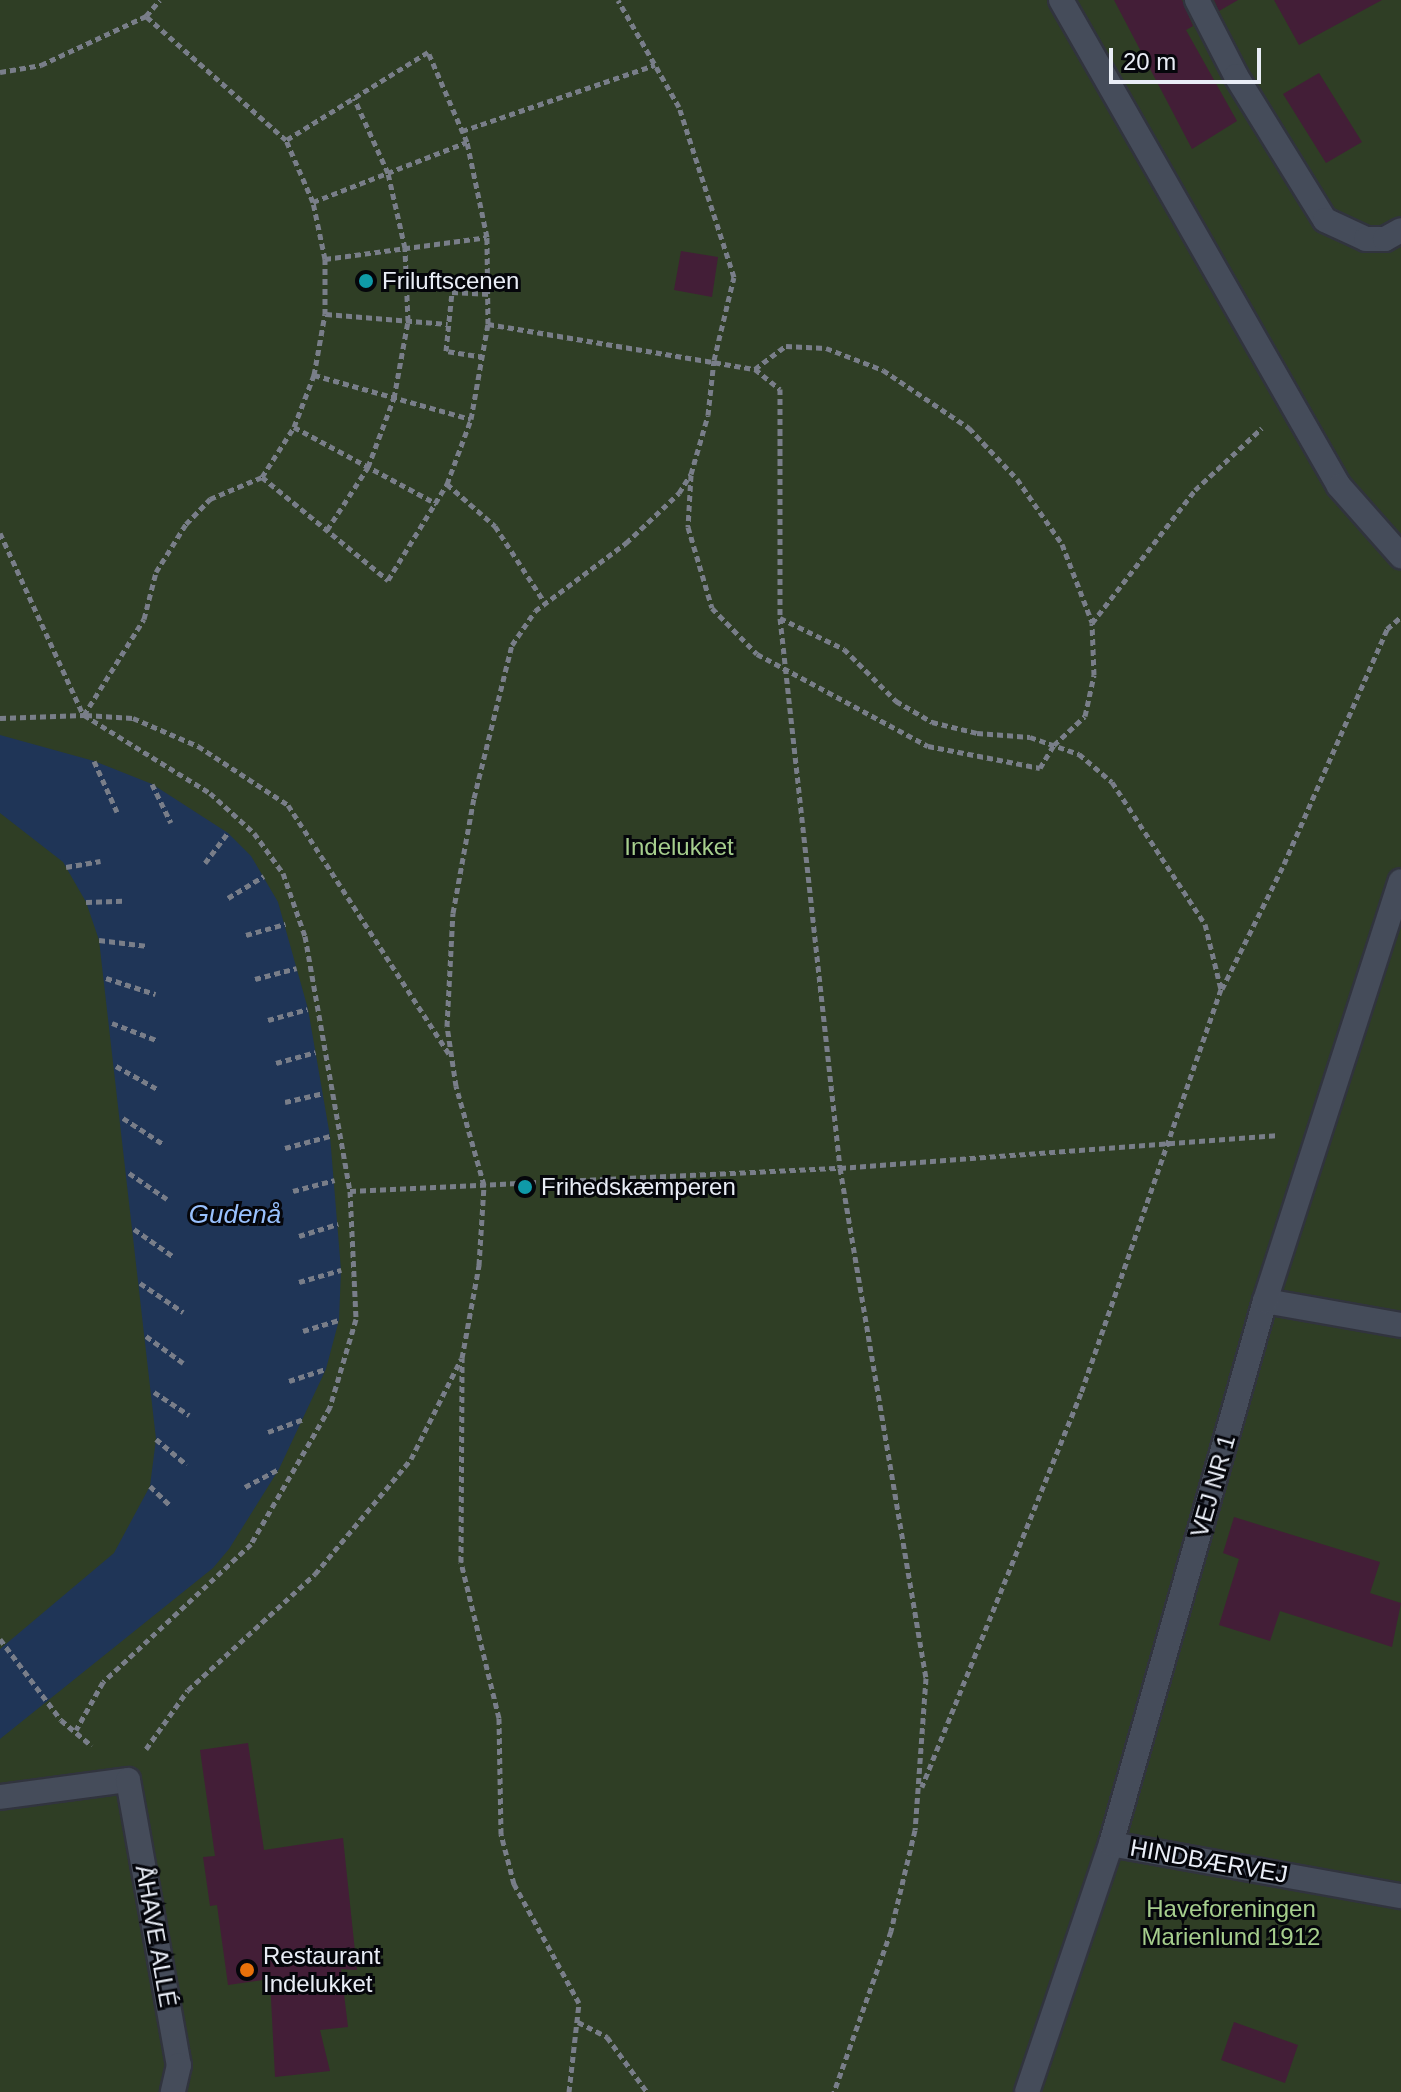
<!DOCTYPE html>
<meta charset="utf-8">
<style>
body{margin:0}
#map{position:relative;width:1401px;height:2092px;overflow:hidden;background:#161b28;font-family:Helvetica,sans-serif}
div>[style]{position:absolute}
.green>*{inset:0;background:#2f3e25}
.water>*{inset:0;background:#1f3557}
.building>*{inset:0;background:#431e37}
.path>*{height:5px;margin-top:-2.5px;transform-origin:0;background:repeating-linear-gradient(90deg,#797e89 0 6px,transparent 0 10px)}
.roads{filter:drop-shadow(2px 0 #31343e) drop-shadow(-2px 0 #31343e) drop-shadow(0 2px #31343e) drop-shadow(0 -2px #31343e)}
.service>*{height:24px;margin:-12px;padding:0 12px;transform-origin:12px;border-radius:12px;background:#454c5a}
.minor>*{height:24px;margin:-12px;padding:0 12px;transform-origin:12px;border-radius:12px;background:#454c5a}
.dots>*{width:22px;height:22px;translate:-50% -50%;box-sizing:border-box;border:4px solid #05060b;border-radius:50%}
span{translate:-50% -50%;white-space:nowrap;text-align:center;line-height:1.15;-webkit-text-stroke:6px #05060b;paint-order:stroke}
.poi-label{font-size:24px;color:#e9edf6}
.left{translate:0 -50%;text-align:left}
.park-label{font-size:24px;color:#a6ce8d}
.street-label{font-size:24px;color:#e9edf6}
.water-label{font-size:26px;color:#99c1fe;font-style:italic}
.scale{position:absolute;left:1109px;top:48px;width:152px;height:36px;box-sizing:border-box;border:4px solid #e9edf6;border-top:0;padding-left:10px;font-size:24px;line-height:28px;white-space:nowrap;color:#e9edf6;-webkit-text-stroke:6px #05060b;paint-order:stroke}
</style>
<div id="map">
<div class="green">
<div style="clip-path:polygon(0 0,1401px 0,1401px 2092px,0 2092px)"></div>
</div>
<div class="water">
<div style="clip-path:polygon(0 735px,94px 761px,152px 784px,228px 833px,251px 856px,278px 902px,308px 1009px,330px 1136px,341px 1270px,339px 1320px,326px 1369px,279px 1469px,229px 1549px,213px 1568px,0 1739px,0 1649px,114px 1553px,150px 1486px,156px 1439px,99px 940px,86px 902px,63px 862px,0 813px)"></div>
</div>
<div class="building">
<div style="clip-path:polygon(1114px 0,1182px 0,1193px 26px,1186px 30px,1237px 121px,1192px 149px)"></div>
<div style="clip-path:polygon(1214px 0,1238px 0,1219px 11px)"></div>
<div style="clip-path:polygon(1274px 0,1382px 0,1299px 45px)"></div>
<div style="clip-path:polygon(1319px 73px,1362px 142px,1326px 163px,1283px 94px)"></div>
<div style="clip-path:polygon(681px 251px,718px 257px,712px 297px,674px 290px)"></div>
<div style="clip-path:polygon(1234px 1517px,1380px 1562px,1370px 1593px,1401px 1603px,1392px 1647px,1280px 1611px,1270px 1641px,1219px 1625px,1239px 1559px,1223px 1553px)"></div>
<div style="clip-path:polygon(248px 1743px,264px 1850px,343px 1838px,357px 1970px,341px 1969px,348px 2027px,320px 2030px,330px 2071px,275px 2077px,270px 1979px,228px 1985px,217px 1905px,210px 1906px,203px 1857px,215px 1856px,200px 1750px)"></div>
<div style="clip-path:polygon(1234px 2022px,1298px 2045px,1285px 2083px,1221px 2060px)"></div>
</div>
<div class="path">
<div style="left:0;top:72px;width:42px;rotate:-9.7deg"></div>
<div style="left:41px;top:65px;width:116px;rotate:-25deg"></div>
<div style="left:146px;top:16px;width:21px;rotate:-49deg"></div>
<div style="left:462px;top:131px;width:204px;rotate:-18.9deg"></div>
<div style="left:313px;top:202px;width:165px;rotate:-21.3deg"></div>
<div style="left:325px;top:259px;width:163px;rotate:-7.7deg"></div>
<div style="left:326px;top:314px;width:122px;rotate:4.7deg"></div>
<div style="left:488px;top:324px;width:271px;rotate:9.6deg"></div>
<div style="left:755px;top:369px;width:32px;rotate:39deg"></div>
<div style="left:780px;top:389px;width:229px;rotate:90deg"></div>
<div style="left:780px;top:618px;width:553px;rotate:83.77deg"></div>
<div style="left:840px;top:1168px;width:517px;rotate:80.43deg"></div>
<div style="left:926px;top:1678px;width:152px;rotate:94.1deg"></div>
<div style="left:915px;top:1830px;width:104px;rotate:103.4deg"></div>
<div style="left:891px;top:1931px;width:171px;rotate:109.5deg"></div>
<div style="left:484px;top:357px;width:38px;rotate:-171deg"></div>
<div style="left:446px;top:351px;width:59px;rotate:-84.2deg"></div>
<div style="left:452px;top:292px;width:38px;rotate:3deg"></div>
<div style="left:755px;top:369px;width:39px;rotate:-37deg"></div>
<div style="left:786px;top:346px;width:40px;rotate:2.9deg"></div>
<div style="left:826px;top:348px;width:61px;rotate:21.1deg"></div>
<div style="left:883px;top:370px;width:104px;rotate:34deg"></div>
<div style="left:969px;top:428px;width:70px;rotate:46.7deg"></div>
<div style="left:1017px;top:479px;width:79px;rotate:55.3deg"></div>
<div style="left:1062px;top:544px;width:84px;rotate:69deg"></div>
<div style="left:314px;top:375px;width:163px;rotate:15.7deg"></div>
<div style="left:294px;top:427px;width:162px;rotate:28.3deg"></div>
<div style="left:691px;top:475px;width:52px;rotate:93.3deg"></div>
<div style="left:688px;top:527px;width:84px;rotate:73.5deg"></div>
<div style="left:712px;top:608px;width:64px;rotate:45.6deg"></div>
<div style="left:757px;top:654px;width:194px;rotate:28.3deg"></div>
<div style="left:928px;top:746px;width:114px;rotate:11.1deg"></div>
<div style="left:1040px;top:768px;width:27px;rotate:-59deg"></div>
<div style="left:1054px;top:745px;width:42px;rotate:-43.1deg"></div>
<div style="left:1085px;top:716px;width:42px;rotate:-77.6deg"></div>
<div style="left:1094px;top:675px;width:52px;rotate:-92.2deg"></div>
<div style="left:1092px;top:623px;width:168px;rotate:-52.2deg"></div>
<div style="left:1195px;top:490px;width:91px;rotate:-42.8deg"></div>
<div style="left:262px;top:477px;width:163px;rotate:39.3deg"></div>
<div style="left:388px;top:580px;width:113px;rotate:-58.4deg"></div>
<div style="left:447px;top:484px;width:69px;rotate:-69.7deg"></div>
<div style="left:471px;top:419px;width:97px;rotate:-79.9deg"></div>
<div style="left:488px;top:324px;width:87px;rotate:-90.7deg"></div>
<div style="left:487px;top:237px;width:97px;rotate:-101.9deg"></div>
<div style="left:467px;top:142px;width:98px;rotate:-113.4deg"></div>
<div style="left:428px;top:52px;width:167px;rotate:148.2deg"></div>
<div style="left:447px;top:484px;width:64px;rotate:41.2deg"></div>
<div style="left:495px;top:526px;width:92px;rotate:57deg"></div>
<div style="left:327px;top:530px;width:75px;rotate:-56.9deg"></div>
<div style="left:368px;top:467px;width:74px;rotate:-69.4deg"></div>
<div style="left:394px;top:398px;width:78px;rotate:-79.7deg"></div>
<div style="left:408px;top:321px;width:73px;rotate:-92.4deg"></div>
<div style="left:405px;top:248px;width:77px;rotate:-102.8deg"></div>
<div style="left:388px;top:173px;width:82px;rotate:-114.4deg"></div>
<div style="left:0;top:533px;width:199px;rotate:65.4deg"></div>
<div style="left:780px;top:618px;width:71px;rotate:25.8deg"></div>
<div style="left:844px;top:649px;width:74px;rotate:45deg"></div>
<div style="left:896px;top:701px;width:42px;rotate:30.3deg"></div>
<div style="left:932px;top:722px;width:46px;rotate:13.7deg"></div>
<div style="left:977px;top:733px;width:53px;rotate:4.3deg"></div>
<div style="left:1030px;top:737px;width:52px;rotate:19.1deg"></div>
<div style="left:1079px;top:754px;width:43px;rotate:40.3deg"></div>
<div style="left:1112px;top:782px;width:170px;rotate:56.8deg"></div>
<div style="left:1205px;top:924px;width:67px;rotate:76.2deg"></div>
<div style="left:1221px;top:989px;width:428px;rotate:109.1deg"></div>
<div style="left:1081px;top:1393px;width:425px;rotate:112deg"></div>
<div style="left:84px;top:715px;width:113px;rotate:-58deg"></div>
<div style="left:144px;top:619px;width:49px;rotate:-75.7deg"></div>
<div style="left:156px;top:572px;width:57px;rotate:-58deg"></div>
<div style="left:186px;top:524px;width:35px;rotate:-46deg"></div>
<div style="left:210px;top:499px;width:56px;rotate:-22.9deg"></div>
<div style="left:262px;top:477px;width:59px;rotate:-57.4deg"></div>
<div style="left:294px;top:427px;width:56px;rotate:-69deg"></div>
<div style="left:314px;top:375px;width:62px;rotate:-79.8deg"></div>
<div style="left:325px;top:314px;width:55px;rotate:-90deg"></div>
<div style="left:325px;top:259px;width:58px;rotate:-101.9deg"></div>
<div style="left:313px;top:202px;width:68px;rotate:-113.5deg"></div>
<div style="left:286px;top:140px;width:187px;rotate:-138.5deg"></div>
<div style="left:86px;top:715px;width:47px;rotate:3.7deg"></div>
<div style="left:133px;top:718px;width:71px;rotate:23.3deg"></div>
<div style="left:198px;top:746px;width:108px;rotate:33.2deg"></div>
<div style="left:288px;top:805px;width:297px;rotate:57.1deg"></div>
<div style="left:0;top:718px;width:84px;rotate:-2deg"></div>
<div style="left:84px;top:715px;width:148px;rotate:31.8deg"></div>
<div style="left:210px;top:793px;width:59px;rotate:42.3deg"></div>
<div style="left:254px;top:833px;width:49px;rotate:54.1deg"></div>
<div style="left:283px;top:873px;width:67px;rotate:70.8deg"></div>
<div style="left:305px;top:936px;width:259px;rotate:80deg"></div>
<div style="left:350px;top:1191px;width:128px;rotate:87.3deg"></div>
<div style="left:356px;top:1319px;width:92px;rotate:106.5deg"></div>
<div style="left:330px;top:1407px;width:158px;rotate:120deg"></div>
<div style="left:251px;top:1544px;width:202px;rotate:137deg"></div>
<div style="left:103px;top:1682px;width:55px;rotate:119.4deg"></div>
<div style="left:94px;top:761px;width:56px;rotate:65.7deg"></div>
<div style="left:152px;top:784px;width:43px;rotate:64deg"></div>
<div style="left:205px;top:863px;width:38px;rotate:-53deg"></div>
<div style="left:66px;top:867px;width:35px;rotate:-10deg"></div>
<div style="left:228px;top:898px;width:42px;rotate:-31.4deg"></div>
<div style="left:86px;top:902px;width:37px;rotate:-2deg"></div>
<div style="left:246px;top:935px;width:41px;rotate:-15.8deg"></div>
<div style="left:99px;top:940px;width:49px;rotate:7deg"></div>
<div style="left:106px;top:978px;width:52px;rotate:18.1deg"></div>
<div style="left:255px;top:979px;width:43px;rotate:-14.7deg"></div>
<div style="left:1222px;top:989px;width:140px;rotate:-63.6deg"></div>
<div style="left:1284px;top:864px;width:257px;rotate:-66.3deg"></div>
<div style="left:1387px;top:629px;width:18px;rotate:-41deg"></div>
<div style="left:268px;top:1020px;width:41px;rotate:-15.4deg"></div>
<div style="left:112px;top:1023px;width:47px;rotate:21.1deg"></div>
<div style="left:276px;top:1063px;width:41px;rotate:-15.4deg"></div>
<div style="left:116px;top:1066px;width:49px;rotate:29.2deg"></div>
<div style="left:285px;top:1102px;width:39px;rotate:-13deg"></div>
<div style="left:123px;top:1118px;width:48px;rotate:33deg"></div>
<div style="left:285px;top:1148px;width:47px;rotate:-14.9deg"></div>
<div style="left:129px;top:1173px;width:46px;rotate:34.4deg"></div>
<div style="left:293px;top:1191px;width:43px;rotate:-14.7deg"></div>
<div style="left:350px;top:1191px;width:491px;rotate:-2.7deg"></div>
<div style="left:840px;top:1168px;width:440px;rotate:-4.3deg"></div>
<div style="left:134px;top:1229px;width:49px;rotate:35deg"></div>
<div style="left:299px;top:1236px;width:41px;rotate:-17.1deg"></div>
<div style="left:299px;top:1282px;width:44px;rotate:-15.9deg"></div>
<div style="left:140px;top:1283px;width:52px;rotate:34deg"></div>
<div style="left:303px;top:1331px;width:38px;rotate:-17deg"></div>
<div style="left:146px;top:1336px;width:46px;rotate:36.1deg"></div>
<div style="left:289px;top:1381px;width:39px;rotate:-18deg"></div>
<div style="left:154px;top:1392px;width:42px;rotate:33.3deg"></div>
<div style="left:268px;top:1432px;width:37px;rotate:-20deg"></div>
<div style="left:156px;top:1439px;width:40px;rotate:40deg"></div>
<div style="left:150px;top:1486px;width:29px;rotate:44deg"></div>
<div style="left:245px;top:1487px;width:38px;rotate:-28deg"></div>
<div style="left:0;top:1639px;width:101px;rotate:53deg"></div>
<div style="left:61px;top:1720px;width:40px;rotate:40deg"></div>
<div style="left:146px;top:1749px;width:72px;rotate:-54.6deg"></div>
<div style="left:188px;top:1690px;width:172px;rotate:-42.4deg"></div>
<div style="left:315px;top:1574px;width:150px;rotate:-50.1deg"></div>
<div style="left:411px;top:1459px;width:112px;rotate:-63.4deg"></div>
<div style="left:578px;top:2022px;width:33px;rotate:27deg"></div>
<div style="left:607px;top:2037px;width:68px;rotate:54deg"></div>
<div style="left:569px;top:2092px;width:90px;rotate:-83.6deg"></div>
<div style="left:579px;top:2003px;width:136px;rotate:-118.6deg"></div>
<div style="left:514px;top:1884px;width:52px;rotate:-104.6deg"></div>
<div style="left:501px;top:1834px;width:116px;rotate:-91deg"></div>
<div style="left:499px;top:1718px;width:161px;rotate:-103.7deg"></div>
<div style="left:461px;top:1562px;width:204px;rotate:-89.7deg"></div>
<div style="left:462px;top:1358px;width:95px;rotate:-79.6deg"></div>
<div style="left:479px;top:1265px;width:80px;rotate:-86.4deg"></div>
<div style="left:484px;top:1185px;width:103px;rotate:-105.8deg"></div>
<div style="left:456px;top:1086px;width:61px;rotate:-98.5deg"></div>
<div style="left:447px;top:1026px;width:113px;rotate:-87deg"></div>
<div style="left:453px;top:913px;width:117px;rotate:-79.7deg"></div>
<div style="left:474px;top:798px;width:158px;rotate:-76.1deg"></div>
<div style="left:512px;top:645px;width:41px;rotate:-55.9deg"></div>
<div style="left:535px;top:611px;width:114px;rotate:-36.8deg"></div>
<div style="left:626px;top:543px;width:73px;rotate:-43.3deg"></div>
<div style="left:679px;top:493px;width:22px;rotate:-58deg"></div>
<div style="left:691px;top:474px;width:61px;rotate:-73.9deg"></div>
<div style="left:708px;top:415px;width:55px;rotate:-83.8deg"></div>
<div style="left:714px;top:360px;width:85px;rotate:-76.5deg"></div>
<div style="left:734px;top:277px;width:179px;rotate:-107.9deg"></div>
<div style="left:679px;top:107px;width:123px;rotate:-119.7deg"></div>
</div>
<div class="roads">
<div class="service">
<div style="left:1061px;top:0;width:560px;rotate:60.23deg"></div>
<div style="left:1339px;top:486px;width:94px;rotate:48.5deg"></div>
<div style="left:1197px;top:0;width:85px;rotate:62.8deg"></div>
<div style="left:1236px;top:76px;width:169px;rotate:58.3deg"></div>
<div style="left:1325px;top:220px;width:45px;rotate:24.9deg"></div>
<div style="left:1366px;top:239px;width:19px"></div>
<div style="left:1385px;top:239px;width:18px;rotate:-29deg"></div>
<div style="left:1265px;top:1301px;width:138px;rotate:10deg"></div>
<div style="left:0;top:1797px;width:129px;rotate:-7.6deg"></div>
<div style="left:1111px;top:1844px;width:295px;rotate:10.2deg"></div>
<div style="left:1027px;top:2092px;width:262px;rotate:-71.3deg"></div>
<div style="left:1111px;top:1844px;width:564px;rotate:-74.17deg"></div>
<div style="left:1265px;top:1301px;width:441px;rotate:-72.1deg"></div>
</div>
<div class="minor">
<div style="left:128px;top:1780px;width:290px;rotate:79.9deg"></div>
<div style="left:179px;top:2065px;width:28px;rotate:103deg"></div>
</div>
</div>
<div class="dots">
<div style="left:366px;top:281px;background:#0f9aa8"></div>
<div style="left:525px;top:1187px;background:#0f9aa8"></div>
<div style="left:247px;top:1970px;background:#e8710a"></div>
</div>
<div class="poi-label">
<span class="left" style="left:382px;top:281px">Friluftscenen</span>
<span class="left" style="left:541px;top:1187px">Frihedskæmperen</span>
<span class="left" style="left:263px;top:1970px">Restaurant<br>Indelukket</span>
</div>
<div class="park-label">
<span style="left:679px;top:847px">Indelukket</span>
<span style="left:1231px;top:1923px">Haveforeningen<br>Marienlund 1912</span>
</div>
<div class="street-label">
<span style="left:1213px;top:1486px;rotate:-74deg">VEJ NR 1</span>
<span style="left:1209px;top:1861px;rotate:10deg">HINDBÆRVEJ</span>
<span style="left:156px;top:1936px;rotate:80deg">ÅHAVE ALLÉ</span>
</div>
<div class="water-label">
<span style="left:235px;top:1215px">Gudenå</span>
</div>
<div class="scale">20 m</div>
</div>
